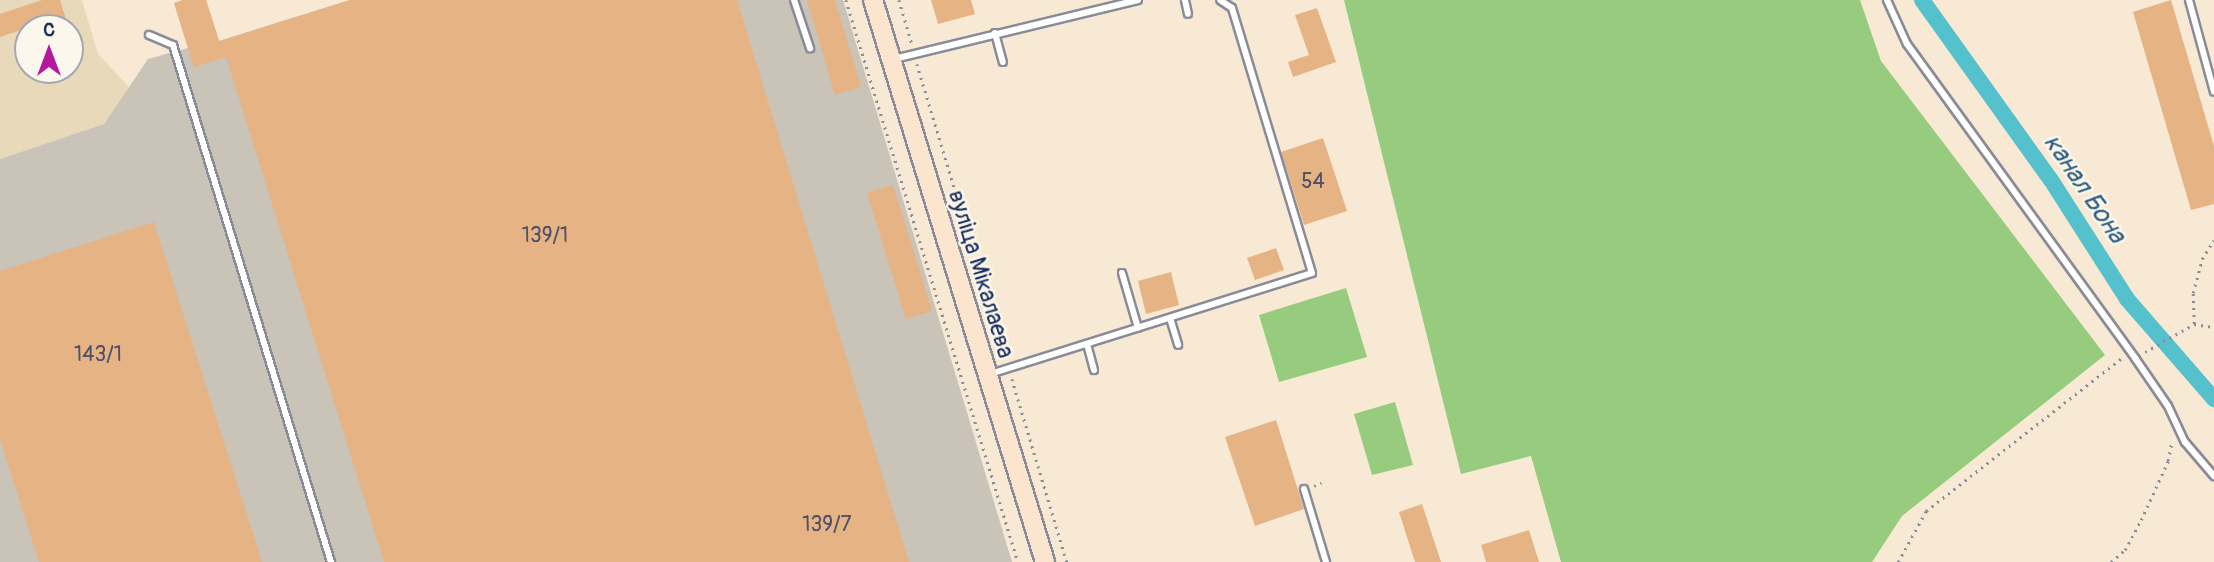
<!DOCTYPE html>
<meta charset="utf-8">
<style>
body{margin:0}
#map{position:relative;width:2214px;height:562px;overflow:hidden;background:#f7e9d3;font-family:Pangolin,sans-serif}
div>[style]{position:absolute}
.built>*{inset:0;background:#e8d9ba}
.industrial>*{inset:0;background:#c9c3b8}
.green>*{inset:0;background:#97cc7e}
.canal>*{height:16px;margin:-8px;padding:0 8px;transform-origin:8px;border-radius:8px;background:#54c1cd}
.building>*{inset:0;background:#e6b385}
.path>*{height:2.5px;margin-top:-1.25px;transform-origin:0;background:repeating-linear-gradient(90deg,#898c98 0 2px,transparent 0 7px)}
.roads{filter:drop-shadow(2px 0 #898c98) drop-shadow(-2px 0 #898c98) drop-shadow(0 2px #898c98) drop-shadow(0 -2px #898c98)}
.lane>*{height:6px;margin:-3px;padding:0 3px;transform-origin:3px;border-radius:3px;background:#fff}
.secondary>*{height:18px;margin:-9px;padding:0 9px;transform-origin:9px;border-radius:9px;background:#fce5cf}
span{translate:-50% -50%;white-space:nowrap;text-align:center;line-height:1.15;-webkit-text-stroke:5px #fbf7ec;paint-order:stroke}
.number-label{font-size:21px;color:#4e5068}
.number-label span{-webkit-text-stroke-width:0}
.street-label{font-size:24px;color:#1b2f5e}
.water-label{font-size:26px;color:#2c5b7f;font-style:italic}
.north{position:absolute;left:14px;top:14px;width:70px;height:70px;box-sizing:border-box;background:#fbf7ec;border:2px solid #a1a7b3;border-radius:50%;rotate:0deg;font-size:19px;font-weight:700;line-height:28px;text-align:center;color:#1b2f5e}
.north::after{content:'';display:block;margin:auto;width:24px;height:32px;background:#b5179e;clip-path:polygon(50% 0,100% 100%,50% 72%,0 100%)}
</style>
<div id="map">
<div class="built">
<div style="clip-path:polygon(evenodd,0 0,82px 0,98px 54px,129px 87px,104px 124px,0 159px,0 0,28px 28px,70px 28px,70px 70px,28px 70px,28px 28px)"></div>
</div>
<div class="industrial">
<div style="clip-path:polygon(183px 0,206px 0,219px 41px,350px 0,843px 0,1012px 562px,0 562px,0 159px,104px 124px,148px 59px,188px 48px,174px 3px)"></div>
</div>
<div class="green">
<div style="clip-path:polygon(1344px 0,1860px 0,1881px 61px,2105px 355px,1902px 516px,1872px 562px,1561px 562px,1531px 456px,1461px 474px)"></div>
<div style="clip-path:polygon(1346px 288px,1367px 357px,1279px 382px,1259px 315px)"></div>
<div style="clip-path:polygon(1395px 402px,1413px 465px,1372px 475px,1354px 414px)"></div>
</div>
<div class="canal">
<div style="left:1922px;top:0;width:221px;rotate:54.4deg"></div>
<div style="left:2051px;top:180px;width:141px;rotate:57.4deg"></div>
<div style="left:2127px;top:299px;width:133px;rotate:49deg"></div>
</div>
<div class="building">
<div style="clip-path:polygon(42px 0,60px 0,69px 28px,27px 28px,0 37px,0 14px)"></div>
<div style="clip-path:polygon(183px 0,206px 0,219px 41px,350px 0,737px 0,909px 562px,384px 562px,226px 57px,194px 67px,174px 3px)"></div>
<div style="clip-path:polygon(807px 0,835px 0,861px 87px,835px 95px)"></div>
<div style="clip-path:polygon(931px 0,971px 0,975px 14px,938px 24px)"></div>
<div style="clip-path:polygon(2171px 0,2214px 146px,2214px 204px,2191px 210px,2133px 12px)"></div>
<div style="clip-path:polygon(1317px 8px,1336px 62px,1293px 77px,1288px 62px,1309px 55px,1295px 15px)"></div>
<div style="clip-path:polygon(1323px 138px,1347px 211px,1304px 225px,1281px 152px)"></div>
<div style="clip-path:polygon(893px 185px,932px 311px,906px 319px,867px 193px)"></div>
<div style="clip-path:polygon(154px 222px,262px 562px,39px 562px,0 439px,0 271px)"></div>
<div style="clip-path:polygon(1276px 248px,1284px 270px,1255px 280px,1247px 258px)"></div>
<div style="clip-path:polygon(1171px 272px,1179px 305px,1146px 314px,1138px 281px)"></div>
<div style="clip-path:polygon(1276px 420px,1304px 509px,1255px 526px,1225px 437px)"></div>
<div style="clip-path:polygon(1422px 504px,1441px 562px,1415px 562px,1399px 512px)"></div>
<div style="clip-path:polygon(1529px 530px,1539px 562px,1486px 562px,1481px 545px)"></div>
</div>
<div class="path">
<div style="left:846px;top:0;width:588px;rotate:72.98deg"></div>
<div style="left:899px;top:0;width:46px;rotate:73.5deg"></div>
<div style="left:917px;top:64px;width:308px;rotate:73.2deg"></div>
<div style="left:2194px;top:324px;width:31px;rotate:-92deg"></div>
<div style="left:2193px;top:293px;width:35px;rotate:-75deg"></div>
<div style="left:2202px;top:259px;width:22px;rotate:-58deg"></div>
<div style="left:2145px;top:352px;width:56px;rotate:-29.7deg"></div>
<div style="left:2194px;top:324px;width:20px;rotate:9deg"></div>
<div style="left:1012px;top:379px;width:191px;rotate:73.3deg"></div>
<div style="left:1314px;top:486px;width:8px;rotate:-23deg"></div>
<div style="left:1898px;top:562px;width:58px;rotate:-61.2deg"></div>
<div style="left:1926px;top:511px;width:249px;rotate:-38deg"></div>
<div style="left:2111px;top:562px;width:18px;rotate:-41deg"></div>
<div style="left:2125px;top:550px;width:34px;rotate:-62deg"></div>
<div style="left:2141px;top:520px;width:65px;rotate:-65.4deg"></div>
<div style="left:2168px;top:461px;width:20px;rotate:-79deg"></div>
</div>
<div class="roads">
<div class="lane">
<div style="left:794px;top:0;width:51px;rotate:71.6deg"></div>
<div style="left:1185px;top:0;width:14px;rotate:78deg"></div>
<div style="left:1887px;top:0;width:48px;rotate:65.6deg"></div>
<div style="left:1907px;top:44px;width:388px;rotate:54deg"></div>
<div style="left:2135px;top:358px;width:58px;rotate:55.5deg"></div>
<div style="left:2168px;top:406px;width:40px;rotate:65deg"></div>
<div style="left:2185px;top:442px;width:45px;rotate:49.5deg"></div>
<div style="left:2189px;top:0;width:95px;rotate:74.8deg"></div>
<div style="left:995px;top:33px;width:30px;rotate:75deg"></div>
<div style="left:149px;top:35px;width:26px;rotate:23deg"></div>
<div style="left:173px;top:45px;width:541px;rotate:73.01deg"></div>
<div style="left:894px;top:59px;width:251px;rotate:-13.6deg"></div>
<div style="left:1122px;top:273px;width:57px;rotate:73.8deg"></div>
<div style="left:1170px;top:318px;width:28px;rotate:73deg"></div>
<div style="left:1087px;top:344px;width:27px;rotate:75deg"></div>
<div style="left:990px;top:374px;width:337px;rotate:-17.4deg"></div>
<div style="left:1312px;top:273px;width:277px;rotate:-106.8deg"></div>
<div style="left:1232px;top:8px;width:14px;rotate:-146deg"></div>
<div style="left:1304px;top:489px;width:76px;rotate:73.2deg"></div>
</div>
<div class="secondary">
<div style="left:873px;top:0;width:588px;rotate:72.98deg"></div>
</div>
</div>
<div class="number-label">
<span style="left:1313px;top:182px">54</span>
<span style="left:545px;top:236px">139/1</span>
<span style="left:98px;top:355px">143/1</span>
<span style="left:827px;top:525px">139/7</span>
</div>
<div class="street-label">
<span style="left:981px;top:274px;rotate:73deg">вуліца Мікалаева</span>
</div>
<div class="water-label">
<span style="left:2084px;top:189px;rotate:56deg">канал Бона</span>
</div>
<div class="north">С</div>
</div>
